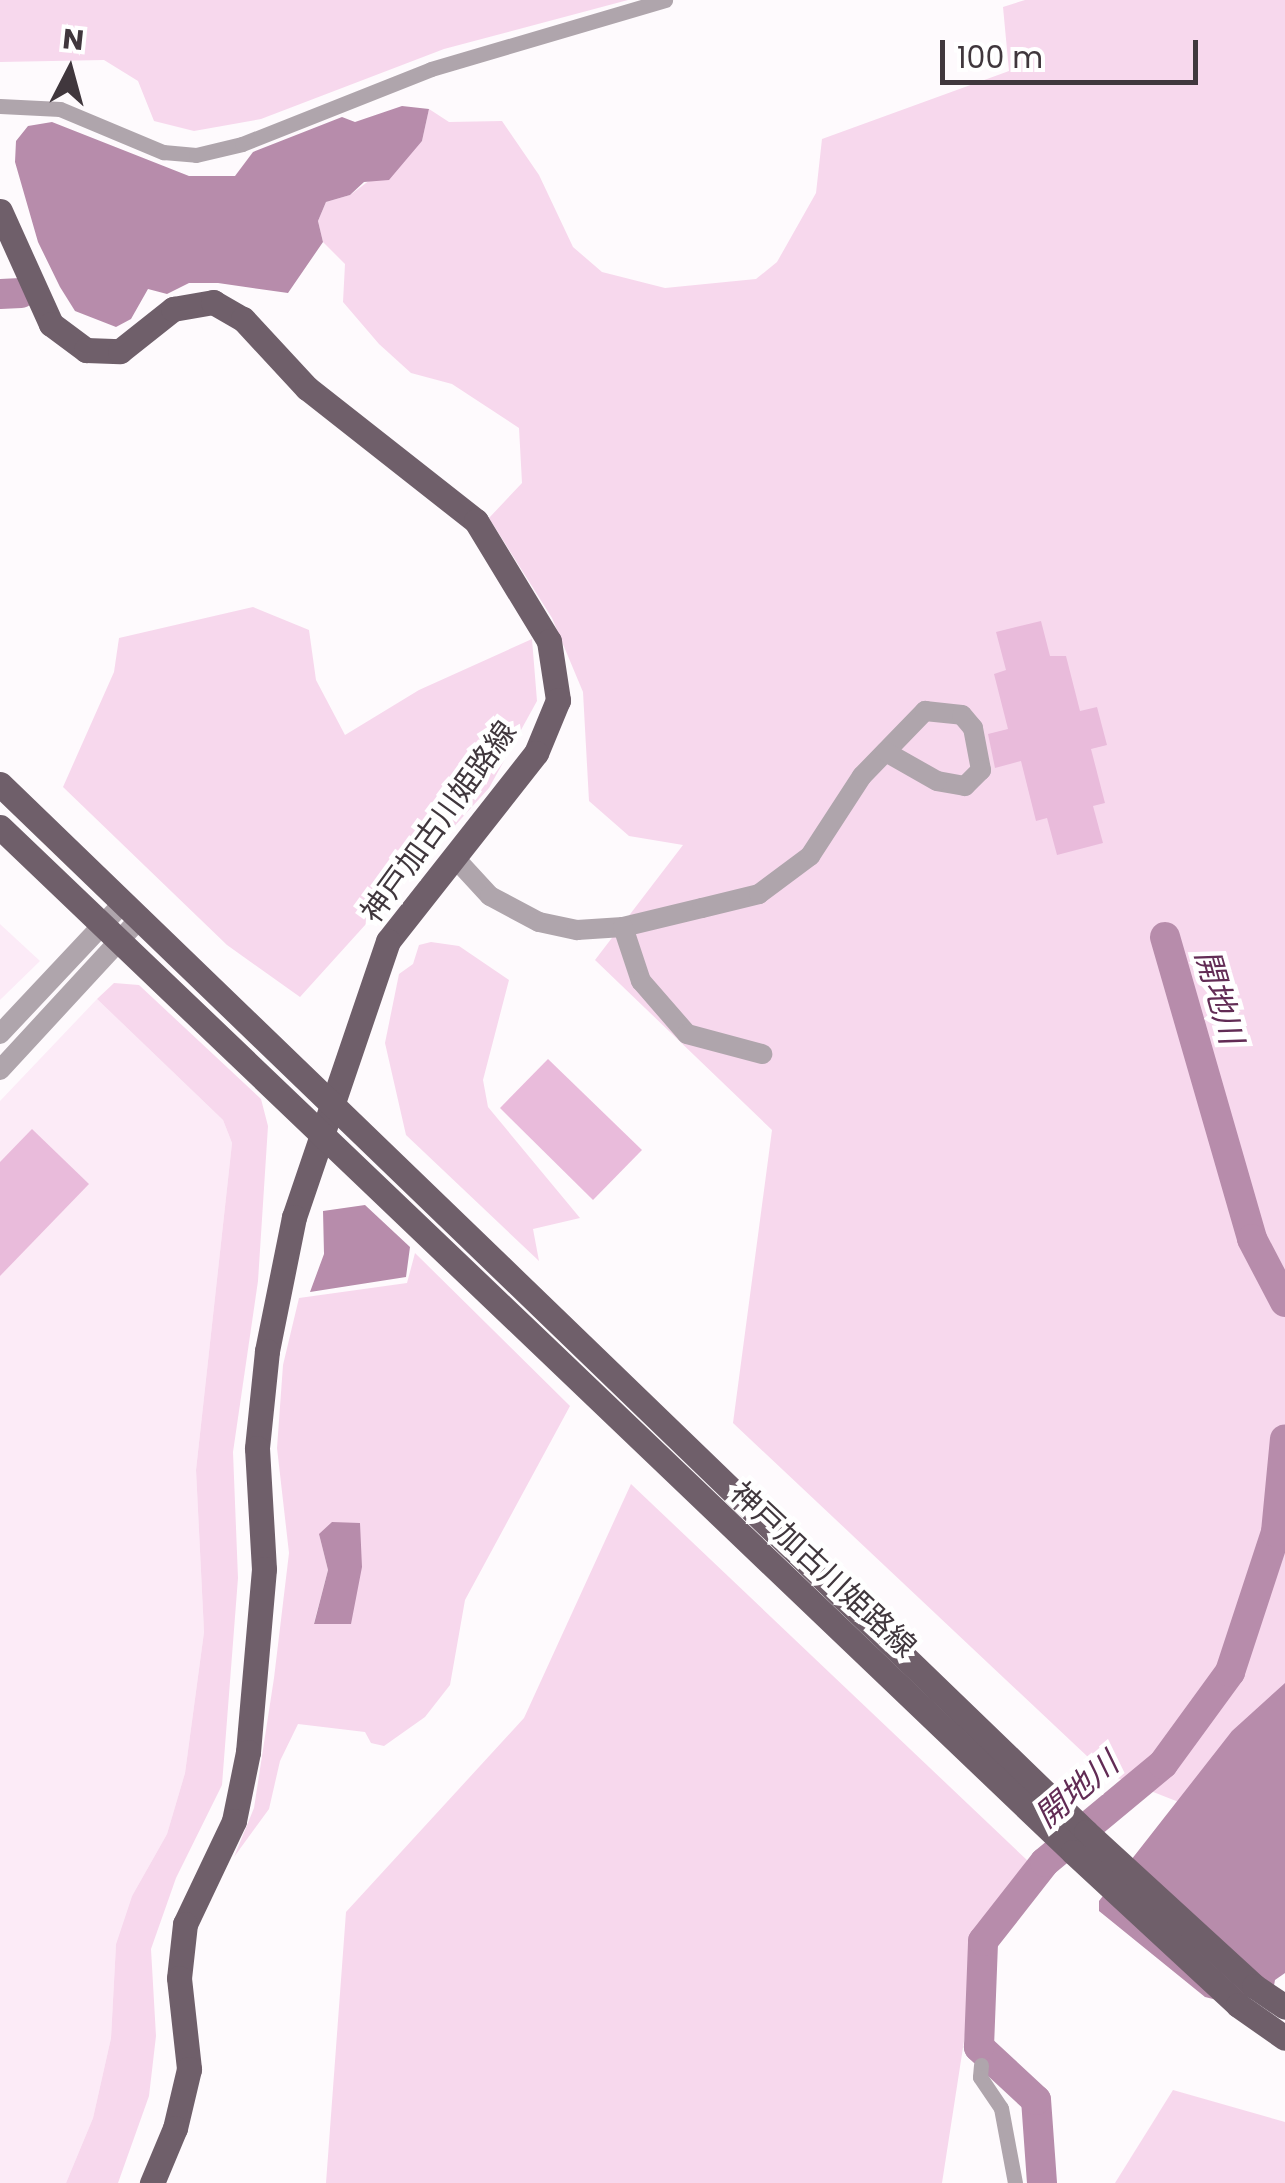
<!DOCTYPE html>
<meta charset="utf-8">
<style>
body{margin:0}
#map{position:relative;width:1285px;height:2183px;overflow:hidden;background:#fefafd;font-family:Poppins,"Noto Sans JP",sans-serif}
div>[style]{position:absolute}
.built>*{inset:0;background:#fcebf7}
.green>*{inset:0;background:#f7d8ed}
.water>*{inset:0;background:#b78cab}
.river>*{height:30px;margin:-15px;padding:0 15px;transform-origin:15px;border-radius:15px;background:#b78cab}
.building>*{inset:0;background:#e9bbdb}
.minor>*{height:15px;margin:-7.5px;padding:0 7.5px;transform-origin:7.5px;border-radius:7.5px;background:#afa5ac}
.tertiary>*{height:20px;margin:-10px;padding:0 10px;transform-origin:10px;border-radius:10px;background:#afa5ac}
.primary>*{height:25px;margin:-12.5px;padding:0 12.5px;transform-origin:12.5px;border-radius:12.5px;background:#6f5f6a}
span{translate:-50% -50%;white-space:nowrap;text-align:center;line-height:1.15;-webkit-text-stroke:9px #fff;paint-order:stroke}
.street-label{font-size:30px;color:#40373d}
.water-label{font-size:32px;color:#622c55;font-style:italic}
.north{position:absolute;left:20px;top:20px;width:100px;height:100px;-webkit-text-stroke:8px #fff;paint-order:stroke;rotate:6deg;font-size:28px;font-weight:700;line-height:40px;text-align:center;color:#40373d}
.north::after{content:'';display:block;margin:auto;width:35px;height:45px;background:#40373d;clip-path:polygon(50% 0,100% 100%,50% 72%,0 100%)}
.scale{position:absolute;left:940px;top:40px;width:258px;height:45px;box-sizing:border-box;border:5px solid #40373d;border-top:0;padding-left:12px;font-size:30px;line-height:35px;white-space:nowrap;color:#40373d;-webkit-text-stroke:8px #fff;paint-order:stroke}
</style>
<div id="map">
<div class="built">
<div style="clip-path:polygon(0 924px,40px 961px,0 1000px)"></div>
<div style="clip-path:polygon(97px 999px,223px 1120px,232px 1143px,196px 1470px,204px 1632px,185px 1773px,167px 1834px,132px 1896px,116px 1944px,111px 2038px,93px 2118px,66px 2183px,0 2183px,0 1101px)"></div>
</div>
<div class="green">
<div style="clip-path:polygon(0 0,628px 0,444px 49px,261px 119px,194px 131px,154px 121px,138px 81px,104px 60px,0 62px)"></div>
<div style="clip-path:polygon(1025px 0,1285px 0,1285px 1844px,1105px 1773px,733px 1423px,772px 1130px,595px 960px,683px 845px,629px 836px,589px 801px,583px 692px,552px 618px,489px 518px,522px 483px,519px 428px,452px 384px,411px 373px,379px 344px,343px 302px,345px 264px,323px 242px,318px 221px,326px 202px,350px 195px,422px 141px,429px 109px,449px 122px,502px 121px,539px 175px,573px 247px,602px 272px,665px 288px,756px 279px,777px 262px,816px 193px,822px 139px,1009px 71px,1003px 7px)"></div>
<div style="clip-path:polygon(253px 607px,309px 630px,316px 680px,345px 735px,419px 690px,532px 639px,537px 701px,489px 788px,300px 997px,227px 945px,63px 787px,114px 672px,119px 638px)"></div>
<div style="clip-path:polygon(431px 942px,459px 946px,509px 980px,483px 1080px,488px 1107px,580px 1218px,533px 1229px,539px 1261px,406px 1135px,385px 1043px,399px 974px,413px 964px,419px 945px)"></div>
<div style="clip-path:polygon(114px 983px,139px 985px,261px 1099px,268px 1126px,258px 1281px,233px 1452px,238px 1578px,222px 1785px,176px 1878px,151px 1949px,156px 2036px,149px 2096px,118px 2183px,66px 2183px,93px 2118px,111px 2038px,116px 1944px,132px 1896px,167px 1834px,185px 1773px,204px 1632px,196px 1470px,232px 1143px,223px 1120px,97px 999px)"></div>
<div style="clip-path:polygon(evenodd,415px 1253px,570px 1406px,465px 1600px,450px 1685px,425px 1717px,384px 1746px,371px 1743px,365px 1732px,298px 1724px,280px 1761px,269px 1809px,234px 1857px,254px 1808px,274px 1678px,289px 1553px,277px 1448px,283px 1365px,299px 1298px,407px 1283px,415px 1253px,319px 1534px,351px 1624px,314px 1623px,328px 1570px,319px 1534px)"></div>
<div style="clip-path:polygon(631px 1484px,1029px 1862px,973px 1983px,942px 2183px,326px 2183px,346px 1912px,524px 1718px)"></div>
<div style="clip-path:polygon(1173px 2090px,1285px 2122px,1285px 2183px,1115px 2183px)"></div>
</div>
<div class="water">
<div style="clip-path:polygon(402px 106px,429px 109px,422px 141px,389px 180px,364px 182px,350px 195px,326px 202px,318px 221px,323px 242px,288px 293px,218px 283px,189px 283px,167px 294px,148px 289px,131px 319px,116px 327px,75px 311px,60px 287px,38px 242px,15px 162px,16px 141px,28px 126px,52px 122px,189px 176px,235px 176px,253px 152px,342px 117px,355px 122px)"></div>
<div style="clip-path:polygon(365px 1205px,410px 1247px,406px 1277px,310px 1292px,324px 1254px,323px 1211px)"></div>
<div style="clip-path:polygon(332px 1522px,360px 1523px,362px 1567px,351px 1624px,314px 1624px,328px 1570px,319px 1534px)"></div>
<div style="clip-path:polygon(1285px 1683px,1285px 1973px,1275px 1980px,1273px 1991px,1221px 2001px,1205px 1997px,1099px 1911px,1099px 1901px,1232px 1731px)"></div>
</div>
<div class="river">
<div style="left:0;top:294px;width:21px;rotate:-3deg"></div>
<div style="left:1165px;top:937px;width:314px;rotate:73.9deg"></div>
<div style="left:1252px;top:1239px;width:71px;rotate:62.4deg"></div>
<div style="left:1042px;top:2183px;width:83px;rotate:-94.1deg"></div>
<div style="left:1036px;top:2100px;width:78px;rotate:-137.1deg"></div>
<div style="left:979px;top:2047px;width:106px;rotate:-87.8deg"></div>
<div style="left:983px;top:1941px;width:100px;rotate:-51.9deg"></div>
<div style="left:1045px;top:1862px;width:153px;rotate:-39.7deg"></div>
<div style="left:1163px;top:1764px;width:114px;rotate:-53.9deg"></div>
<div style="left:1230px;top:1672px;width:147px;rotate:-71.8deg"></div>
<div style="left:1276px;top:1532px;width:93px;rotate:-84.5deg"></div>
</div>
<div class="building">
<div style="clip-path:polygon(1041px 621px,1050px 656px,1066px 656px,1080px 711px,1097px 707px,1107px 745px,1091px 749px,1105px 803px,1093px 806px,1103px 843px,1057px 855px,1047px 818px,1036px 821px,1021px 761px,995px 768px,988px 734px,1008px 729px,994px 674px,1006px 670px,996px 632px)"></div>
<div style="clip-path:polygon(548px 1059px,642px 1150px,593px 1200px,500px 1108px)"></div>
<div style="clip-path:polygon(32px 1129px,89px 1184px,0 1276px,0 1162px)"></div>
</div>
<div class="minor">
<div style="left:0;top:106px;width:60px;rotate:2.9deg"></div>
<div style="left:60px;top:109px;width:112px;rotate:22.7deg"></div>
<div style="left:163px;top:152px;width:33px;rotate:5deg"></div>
<div style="left:196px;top:155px;width:47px;rotate:-13.4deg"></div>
<div style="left:242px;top:144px;width:203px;rotate:-21.6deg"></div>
<div style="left:431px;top:69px;width:244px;rotate:-16.4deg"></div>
<div style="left:981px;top:2065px;width:12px;rotate:95deg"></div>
<div style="left:980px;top:2077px;width:37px;rotate:56deg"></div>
<div style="left:1001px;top:2108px;width:76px;rotate:79.4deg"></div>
</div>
<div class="tertiary">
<div style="left:454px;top:857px;width:53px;rotate:47.3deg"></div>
<div style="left:490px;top:896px;width:55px;rotate:28deg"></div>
<div style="left:539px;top:922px;width:39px;rotate:12deg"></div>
<div style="left:577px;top:930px;width:46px;rotate:-3.7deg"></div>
<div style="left:623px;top:927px;width:81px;rotate:-13.5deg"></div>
<div style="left:702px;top:908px;width:59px;rotate:-13.8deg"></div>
<div style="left:759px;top:894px;width:64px;rotate:-36.7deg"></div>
<div style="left:810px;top:856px;width:95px;rotate:-57deg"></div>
<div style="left:862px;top:776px;width:91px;rotate:-45.9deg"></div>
<div style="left:925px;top:711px;width:37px;rotate:6deg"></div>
<div style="left:962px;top:715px;width:17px;rotate:50deg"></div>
<div style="left:973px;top:728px;width:43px;rotate:79.2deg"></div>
<div style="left:981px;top:770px;width:23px;rotate:135deg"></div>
<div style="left:965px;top:786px;width:28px;rotate:-170deg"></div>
<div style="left:937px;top:781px;width:59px;rotate:-150.4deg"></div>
<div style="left:623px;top:927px;width:57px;rotate:71.6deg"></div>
<div style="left:641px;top:981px;width:70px;rotate:49deg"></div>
<div style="left:687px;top:1034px;width:78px;rotate:14.9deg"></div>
<div style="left:0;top:1034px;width:181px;rotate:-46.8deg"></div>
<div style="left:0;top:1070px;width:208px;rotate:-47.3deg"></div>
</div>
<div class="primary">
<div style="left:0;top:211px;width:124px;rotate:65.7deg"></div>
<div style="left:51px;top:324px;width:44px;rotate:36.6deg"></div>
<div style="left:86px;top:350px;width:34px;rotate:2deg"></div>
<div style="left:120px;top:351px;width:68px;rotate:-38.4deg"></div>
<div style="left:173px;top:309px;width:41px;rotate:-9.9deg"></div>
<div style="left:213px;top:302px;width:34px;rotate:30deg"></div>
<div style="left:243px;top:319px;width:94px;rotate:47.2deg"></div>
<div style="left:307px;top:388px;width:215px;rotate:38.2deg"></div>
<div style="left:476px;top:521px;width:140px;rotate:58.7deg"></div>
<div style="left:549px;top:641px;width:60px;rotate:81.3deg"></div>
<div style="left:558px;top:700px;width:57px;rotate:112.5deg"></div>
<div style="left:536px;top:753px;width:239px;rotate:128.2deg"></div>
<div style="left:388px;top:941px;width:292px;rotate:108.8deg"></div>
<div style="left:294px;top:1217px;width:137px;rotate:101.4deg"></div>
<div style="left:267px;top:1351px;width:98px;rotate:95.9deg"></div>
<div style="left:257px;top:1448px;width:121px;rotate:86.7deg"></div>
<div style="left:264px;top:1569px;width:184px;rotate:95deg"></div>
<div style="left:248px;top:1752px;width:70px;rotate:101.5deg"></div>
<div style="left:234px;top:1821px;width:114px;rotate:115.4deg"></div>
<div style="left:185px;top:1924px;width:54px;rotate:96.3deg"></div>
<div style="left:179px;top:1978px;width:92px;rotate:83.7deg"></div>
<div style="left:189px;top:2069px;width:61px;rotate:103.3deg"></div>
<div style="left:175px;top:2128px;width:60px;rotate:112.7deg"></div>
<div style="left:0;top:784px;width:1509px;rotate:43.98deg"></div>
<div style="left:1086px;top:1832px;width:228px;rotate:42.5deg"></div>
<div style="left:1254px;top:1986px;width:37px;rotate:34deg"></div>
<div style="left:0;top:827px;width:1484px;rotate:43.69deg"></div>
<div style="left:1073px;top:1852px;width:225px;rotate:42.8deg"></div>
<div style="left:1238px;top:2005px;width:57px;rotate:35.1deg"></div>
</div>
<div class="street-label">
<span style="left:439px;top:822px;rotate:-54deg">神戸加古川姫路線</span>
<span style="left:823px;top:1570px;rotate:43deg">神戸加古川姫路線</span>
</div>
<div class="water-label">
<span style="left:1219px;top:997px;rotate:74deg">開地川</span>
<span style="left:1077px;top:1790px;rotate:-40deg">開地川</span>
</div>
<div class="north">N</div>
<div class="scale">100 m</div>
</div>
